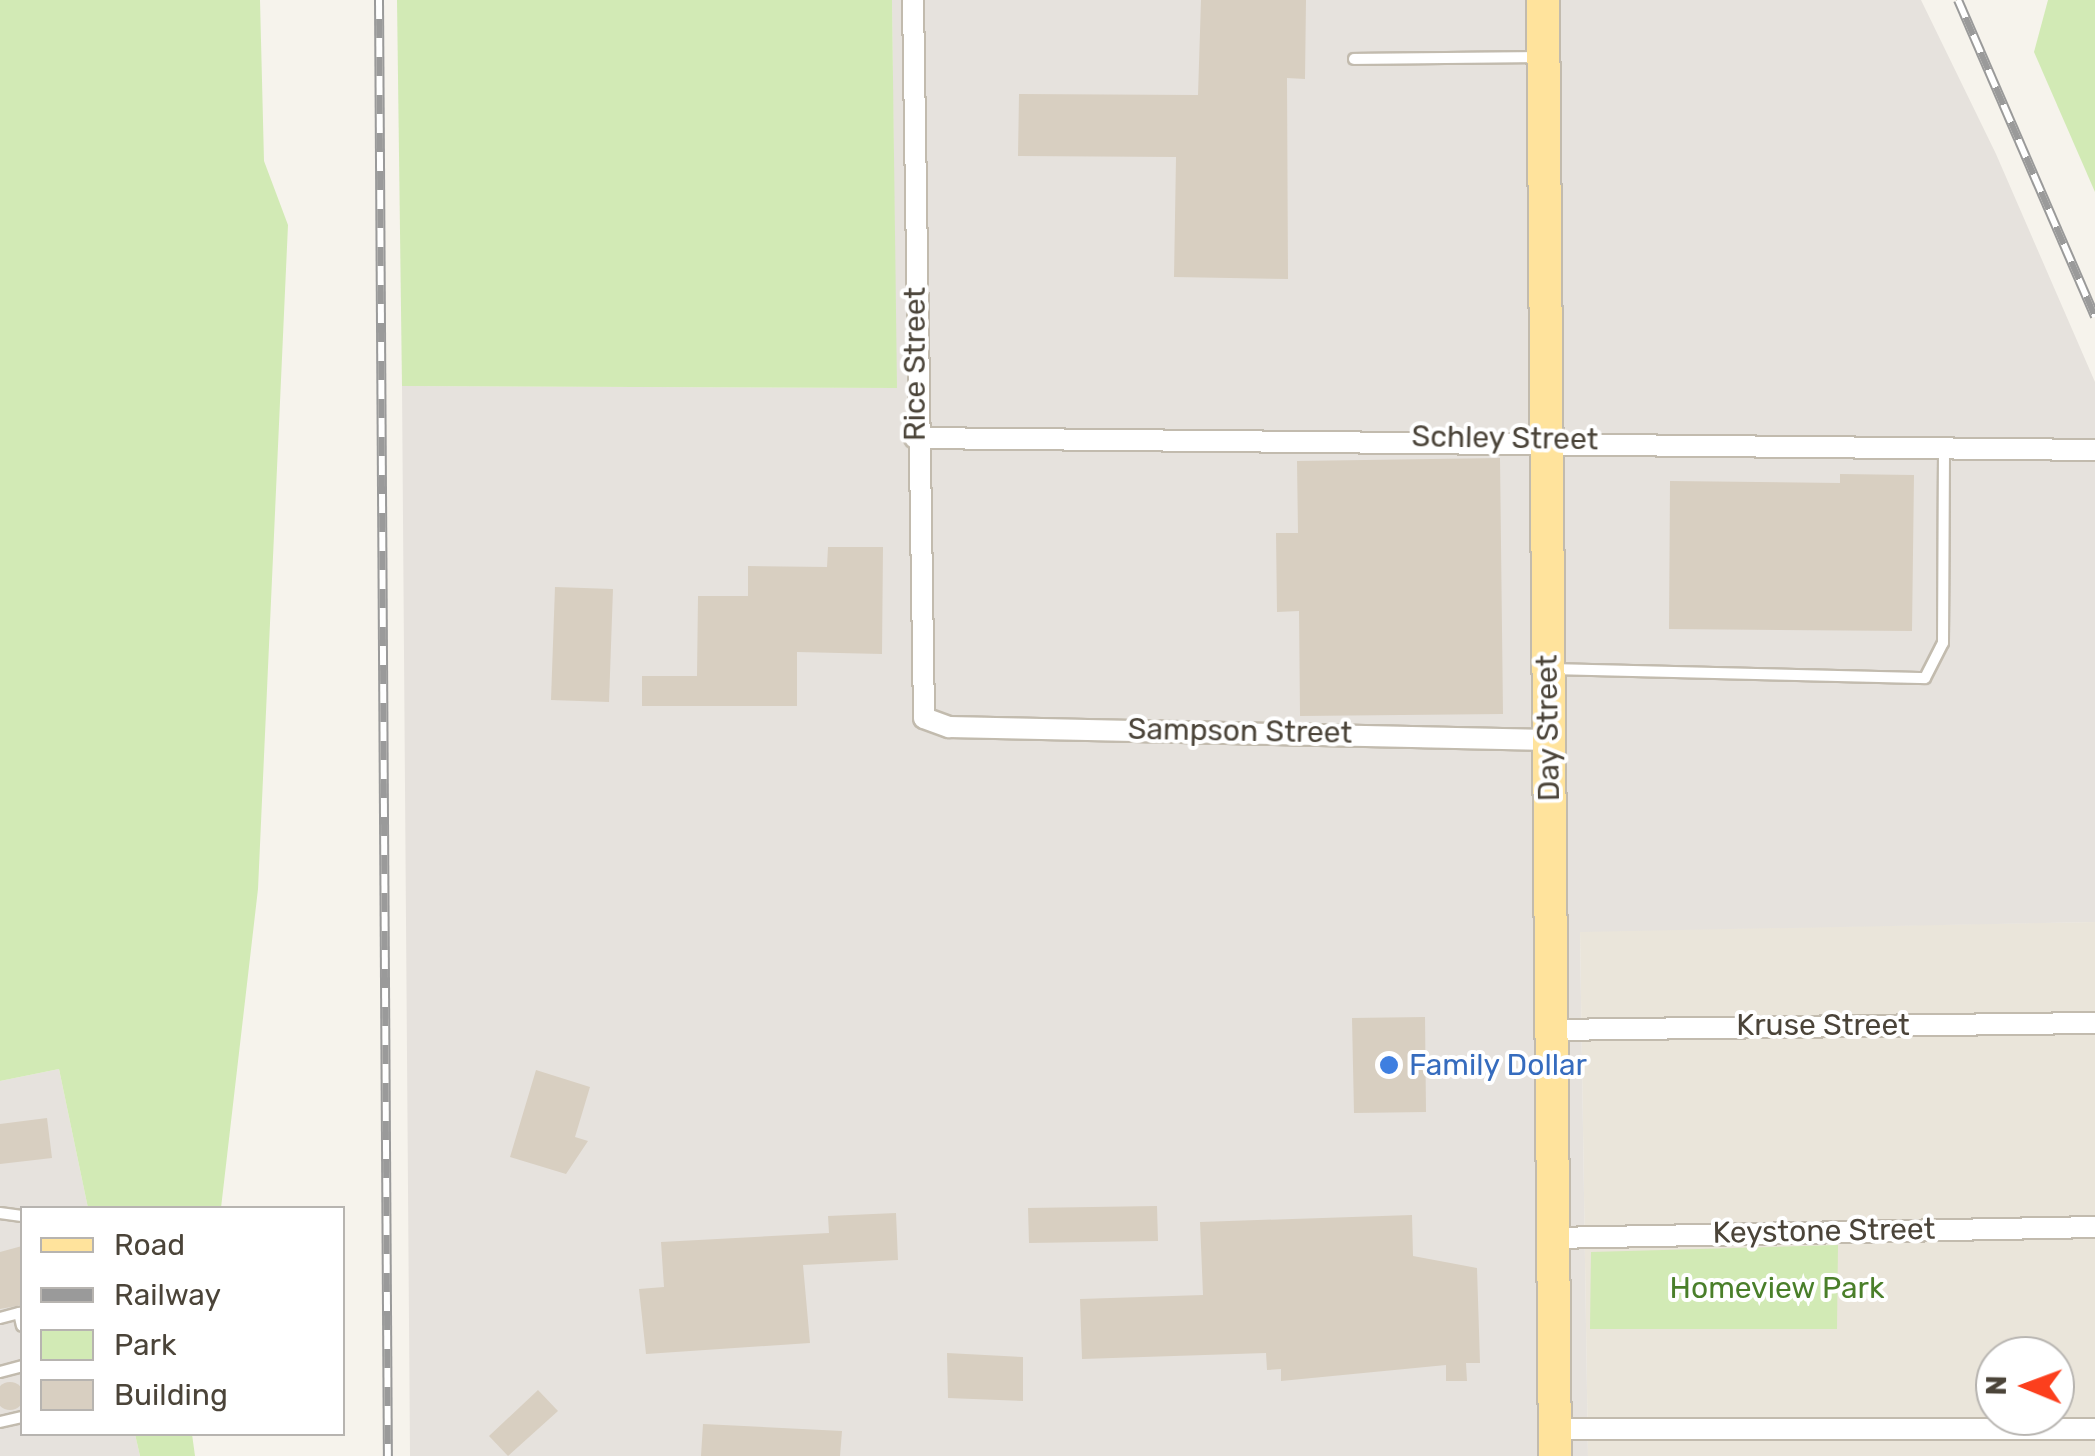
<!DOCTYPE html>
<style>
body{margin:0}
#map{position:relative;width:2095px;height:1456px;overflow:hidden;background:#f6f3ec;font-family:Rubik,sans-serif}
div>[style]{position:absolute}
.residential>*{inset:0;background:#eae5da}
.industrial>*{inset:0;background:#e6e2dd}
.green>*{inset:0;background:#d2eab5}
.building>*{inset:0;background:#d8cfc1}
.round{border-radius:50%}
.roads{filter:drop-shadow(2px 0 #c2bbae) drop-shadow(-2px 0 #c2bbae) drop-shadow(0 2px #c2bbae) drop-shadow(0 -2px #c2bbae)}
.lane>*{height:10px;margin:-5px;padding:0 5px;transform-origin:5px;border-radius:5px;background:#fff}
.street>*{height:20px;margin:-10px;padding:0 10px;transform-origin:10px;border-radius:10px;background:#fff}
.primary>*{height:32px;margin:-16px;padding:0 16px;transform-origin:16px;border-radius:16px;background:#ffe39c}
.rail>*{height:10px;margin-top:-5px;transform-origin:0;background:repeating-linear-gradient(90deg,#fff 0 19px,#9a9a9a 0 38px);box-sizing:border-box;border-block:2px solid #9a9a9a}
.dots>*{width:28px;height:28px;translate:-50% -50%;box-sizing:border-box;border:5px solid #fff;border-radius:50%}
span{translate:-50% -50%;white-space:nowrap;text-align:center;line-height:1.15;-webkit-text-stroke:8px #fff;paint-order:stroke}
.street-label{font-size:30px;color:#4b4439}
.shop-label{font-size:30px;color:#366cbe}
.left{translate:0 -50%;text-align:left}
.park-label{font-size:30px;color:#4a7f2a}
.legend{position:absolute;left:20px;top:1206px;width:325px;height:230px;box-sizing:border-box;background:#fff;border:2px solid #b7b4b0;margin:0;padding:12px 18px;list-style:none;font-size:30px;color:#4b4439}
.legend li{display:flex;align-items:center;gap:20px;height:50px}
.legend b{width:50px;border:2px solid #b7b4b0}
.north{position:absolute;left:1975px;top:1336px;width:100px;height:100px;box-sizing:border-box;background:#fff;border:2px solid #b7b4b0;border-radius:50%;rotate:271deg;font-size:28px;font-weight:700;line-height:40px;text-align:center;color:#4b4439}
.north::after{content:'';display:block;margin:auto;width:35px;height:45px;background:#fc3f1d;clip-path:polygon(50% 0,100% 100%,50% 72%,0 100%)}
</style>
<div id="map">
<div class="residential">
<div style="clip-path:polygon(evenodd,2095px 922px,2095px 1456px,1588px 1456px,1580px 931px,2095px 922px,1995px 1356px,2055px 1356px,2055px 1416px,1995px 1416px,1995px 1356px)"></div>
</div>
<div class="industrial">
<div style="clip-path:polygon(892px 0,1921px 0,1996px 154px,2095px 382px,2095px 922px,1580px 932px,1588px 1456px,410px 1456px,402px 386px,896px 388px)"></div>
<div style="clip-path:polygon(59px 1069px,88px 1208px,22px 1208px,22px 1434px,135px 1434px,140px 1456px,0 1456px,0 1081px)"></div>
</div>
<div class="green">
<div style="clip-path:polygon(0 0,260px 0,264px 161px,288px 225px,258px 889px,221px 1208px,88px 1208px,59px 1069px,0 1081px)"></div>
<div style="clip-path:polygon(397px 0,892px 0,897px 388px,402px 386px)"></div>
<div style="clip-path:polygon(2048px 0,2095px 0,2095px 192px,2034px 52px)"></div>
<div style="clip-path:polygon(1838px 1245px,1837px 1329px,1590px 1329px,1591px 1252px)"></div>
<div style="clip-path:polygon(135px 1434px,192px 1434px,195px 1456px,140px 1456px)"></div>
</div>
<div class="building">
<div style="clip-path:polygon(1201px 0,1306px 0,1305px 79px,1287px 78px,1288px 279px,1174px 277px,1176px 157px,1018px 156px,1019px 94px,1198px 95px)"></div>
<div style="clip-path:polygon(1500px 458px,1503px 714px,1300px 716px,1299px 611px,1277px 612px,1276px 533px,1298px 533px,1297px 461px)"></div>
<div style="clip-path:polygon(1840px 474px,1914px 475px,1912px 631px,1669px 629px,1670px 481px,1840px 483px)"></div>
<div style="clip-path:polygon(828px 547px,883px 547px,882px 654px,797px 652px,797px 706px,642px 706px,642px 676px,697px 676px,698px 596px,748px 596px,748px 566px,827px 567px)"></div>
<div style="clip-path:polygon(555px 587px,613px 589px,609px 702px,551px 700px)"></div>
<div style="clip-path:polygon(1425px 1017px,1426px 1112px,1354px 1113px,1352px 1018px)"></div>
<div style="clip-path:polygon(536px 1070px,590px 1087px,575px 1137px,588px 1141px,566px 1174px,510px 1157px)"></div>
<div style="clip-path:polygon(47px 1118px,52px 1158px,0 1164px,0 1124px)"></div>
<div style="clip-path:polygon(1157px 1206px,1158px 1241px,1029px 1243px,1028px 1208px)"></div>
<div style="clip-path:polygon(896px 1213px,898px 1260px,803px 1265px,810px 1343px,646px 1354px,639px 1289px,664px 1287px,661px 1242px,829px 1233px,828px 1216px)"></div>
<div style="clip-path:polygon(1412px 1215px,1413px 1256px,1477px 1268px,1480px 1363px,1466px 1363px,1467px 1381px,1446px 1381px,1446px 1365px,1281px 1381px,1281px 1369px,1267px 1370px,1266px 1353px,1082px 1359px,1080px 1299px,1203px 1295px,1200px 1222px)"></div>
<div style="clip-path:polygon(22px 1246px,22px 1305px,0 1309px,0 1252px)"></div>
<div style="clip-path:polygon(947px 1353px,1023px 1357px,1023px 1401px,948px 1398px)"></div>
<div class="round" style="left:-4px;top:1382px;width:28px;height:28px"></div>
<div style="clip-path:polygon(538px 1390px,558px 1411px,508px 1456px,489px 1436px)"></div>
<div style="clip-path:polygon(703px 1424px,842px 1431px,840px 1456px,701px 1456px)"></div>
</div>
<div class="roads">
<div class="lane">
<div style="left:1354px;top:59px;width:183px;rotate:-0.6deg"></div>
<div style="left:1556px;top:669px;width:369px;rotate:1.4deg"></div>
<div style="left:1925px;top:678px;width:39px;rotate:-63deg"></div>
<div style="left:1943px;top:643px;width:194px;rotate:-89.7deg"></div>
<div style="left:0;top:1213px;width:22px;rotate:8deg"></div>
<div style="left:0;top:1318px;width:20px;rotate:-15deg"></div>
<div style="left:19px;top:1313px;width:13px;rotate:77deg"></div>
<div style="left:0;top:1372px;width:23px;rotate:-15deg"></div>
<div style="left:0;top:1422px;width:23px;rotate:-13deg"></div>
</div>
<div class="street">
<div style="left:913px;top:0;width:718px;rotate:89.12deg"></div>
<div style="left:924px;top:718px;width:27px;rotate:20deg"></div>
<div style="left:949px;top:727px;width:600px;rotate:1.24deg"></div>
<div style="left:915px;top:438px;width:1180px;rotate:0.58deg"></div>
<div style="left:1551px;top:1030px;width:544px;rotate:-0.74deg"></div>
<div style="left:1553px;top:1238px;width:542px;rotate:-1.16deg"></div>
<div style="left:1555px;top:1429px;width:540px"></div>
</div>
<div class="primary">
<div style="left:1543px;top:0;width:1456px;rotate:89.53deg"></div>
</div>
</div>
<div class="rail">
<div style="left:379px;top:0;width:1456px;rotate:89.65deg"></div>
<div style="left:1958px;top:0;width:345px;rotate:66.6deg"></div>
</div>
<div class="dots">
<div style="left:1389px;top:1065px;background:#3f7fe0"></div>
</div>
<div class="street-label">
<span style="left:915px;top:364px;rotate:-90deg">Rice Street</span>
<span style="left:1505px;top:438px;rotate:1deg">Schley Street</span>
<span style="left:1548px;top:728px;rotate:-91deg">Day Street</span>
<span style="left:1240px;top:731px;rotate:1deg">Sampson Street</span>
<span style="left:1823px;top:1025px">Kruse Street</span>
<span style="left:1824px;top:1231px;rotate:-1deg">Keystone Street</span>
</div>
<div class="shop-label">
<span class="left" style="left:1409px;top:1065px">Family Dollar</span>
</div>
<div class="park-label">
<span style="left:1777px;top:1288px">Homeview Park</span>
</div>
<ul class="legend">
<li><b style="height:12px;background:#ffe39c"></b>Road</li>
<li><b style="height:12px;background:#9a9a9a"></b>Railway</li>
<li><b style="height:28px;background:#d2eab5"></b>Park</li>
<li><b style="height:28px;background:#d8cfc1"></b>Building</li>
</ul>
<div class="north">N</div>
</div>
